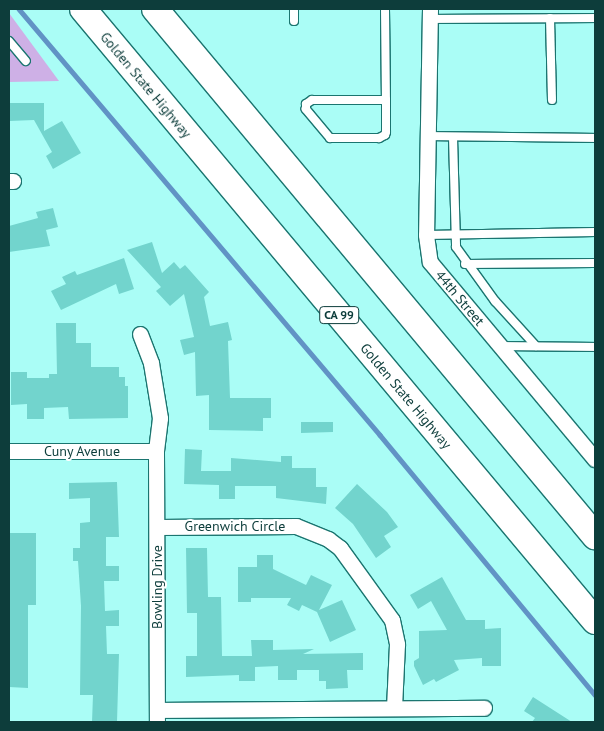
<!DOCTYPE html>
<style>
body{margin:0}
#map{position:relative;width:604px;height:731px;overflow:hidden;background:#aafdf6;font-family:"PT Sans",sans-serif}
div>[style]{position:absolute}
.green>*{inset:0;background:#ceb0e6}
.stream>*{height:4.5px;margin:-2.25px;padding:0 2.25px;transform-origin:2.25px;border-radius:2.25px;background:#6193c5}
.building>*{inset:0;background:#72d4cd}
.roads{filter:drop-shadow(1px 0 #1b7570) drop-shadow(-1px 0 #1b7570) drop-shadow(0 1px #1b7570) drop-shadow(0 -1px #1b7570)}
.service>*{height:8px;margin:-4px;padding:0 4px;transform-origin:4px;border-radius:4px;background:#fff}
.minor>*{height:15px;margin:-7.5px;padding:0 7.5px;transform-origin:7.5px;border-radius:7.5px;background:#fff}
.motorway>*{height:26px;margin:-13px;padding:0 13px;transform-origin:13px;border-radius:13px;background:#fff}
span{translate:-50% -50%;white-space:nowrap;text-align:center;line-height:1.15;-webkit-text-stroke:4px #fff;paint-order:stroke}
.shield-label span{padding:1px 4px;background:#fff;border:1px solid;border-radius:4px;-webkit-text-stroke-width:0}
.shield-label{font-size:12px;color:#0d3d3b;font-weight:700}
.street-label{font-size:14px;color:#0d3d3b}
.frame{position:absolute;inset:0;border:10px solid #0d3d3b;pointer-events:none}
</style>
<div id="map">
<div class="green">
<div style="clip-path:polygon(9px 13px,59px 81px,9px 82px)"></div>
</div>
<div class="stream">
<div style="left:19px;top:9px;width:558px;rotate:49.72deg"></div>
<div style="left:380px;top:435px;width:337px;rotate:50.4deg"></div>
</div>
<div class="building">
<div style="clip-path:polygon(9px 103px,44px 103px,44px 131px,62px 121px,81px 153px,53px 169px,46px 156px,52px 152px,34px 120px,9px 121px)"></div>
<div style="clip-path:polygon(53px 208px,58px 227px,46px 230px,50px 246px,9px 252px,9px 226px,38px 218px,36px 212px)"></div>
<div style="clip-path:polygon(152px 242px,162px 273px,174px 262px,180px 269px,185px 265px,209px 292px,204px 297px,210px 326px,228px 322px,232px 340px,228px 341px,230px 398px,271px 398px,271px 418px,263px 418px,263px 431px,209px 430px,209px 395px,196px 396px,195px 352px,184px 355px,180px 340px,194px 337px,184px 294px,170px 306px,156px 291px,161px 287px,127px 250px)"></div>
<div style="clip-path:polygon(124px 258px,134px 289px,119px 294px,116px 284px,61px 310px,51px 291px,66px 284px,62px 277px,75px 271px,77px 275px)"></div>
<div style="clip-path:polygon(56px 323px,76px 323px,76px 343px,91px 343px,91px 367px,119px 367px,119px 377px,125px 377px,125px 386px,128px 386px,128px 418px,69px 419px,68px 407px,44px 408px,44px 419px,27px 419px,27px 404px,11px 405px,11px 372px,27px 372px,27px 378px,49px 378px,49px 374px,57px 374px)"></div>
<div style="clip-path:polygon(301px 422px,333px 422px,333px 432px,301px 433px)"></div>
<div style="clip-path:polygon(185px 449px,202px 450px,201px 471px,231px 471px,231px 458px,281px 462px,281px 456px,292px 456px,292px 468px,316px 468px,316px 487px,327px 487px,326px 504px,276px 498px,276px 486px,235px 486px,235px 499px,219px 499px,219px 485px,184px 484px)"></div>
<div style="clip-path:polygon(117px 482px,119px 537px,106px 537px,106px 566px,119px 566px,119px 581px,104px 581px,105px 611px,119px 610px,119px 626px,106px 626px,107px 654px,119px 654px,117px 722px,92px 722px,93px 695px,80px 695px,81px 606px,78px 561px,73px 561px,73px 548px,80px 548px,80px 523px,90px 522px,90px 498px,69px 499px,69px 483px)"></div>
<div style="clip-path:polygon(357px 484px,387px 512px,398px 527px,384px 536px,391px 547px,376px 558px,353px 524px,335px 508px)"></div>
<div style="clip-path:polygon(9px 533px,36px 533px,36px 605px,28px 605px,28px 688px,9px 687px)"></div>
<div style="clip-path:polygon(186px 548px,207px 548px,208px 597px,221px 597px,222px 656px,252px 656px,251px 640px,273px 640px,273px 650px,314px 649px,303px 654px,363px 653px,363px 670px,347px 670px,348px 688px,326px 689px,326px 681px,319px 681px,319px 670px,297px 670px,297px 680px,278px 680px,278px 666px,255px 667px,255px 681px,239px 681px,239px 675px,186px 677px,186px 656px,197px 656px,197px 613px,187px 613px)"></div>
<div style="clip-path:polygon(257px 555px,273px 555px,273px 569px,306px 585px,311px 575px,332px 585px,319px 610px,342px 600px,356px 630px,330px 642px,317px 612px,302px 605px,299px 611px,287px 605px,291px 598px,251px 598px,251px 602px,238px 602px,238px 567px,257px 567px)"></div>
<div style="clip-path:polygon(442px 577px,466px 620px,485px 620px,485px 629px,501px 628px,501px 666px,482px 666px,482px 658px,454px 660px,459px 670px,436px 682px,434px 679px,423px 685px,414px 666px,414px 661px,419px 658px,419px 631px,447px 630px,431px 601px,418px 609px,410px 595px)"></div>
<div style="clip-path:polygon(533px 697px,572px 722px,532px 722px,535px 718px,524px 711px)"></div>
</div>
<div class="roads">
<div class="service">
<div style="left:294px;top:9px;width:12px;rotate:90deg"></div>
<div style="left:385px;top:9px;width:91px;rotate:89.4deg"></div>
<div style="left:386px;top:100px;width:32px;rotate:90deg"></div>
<div style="left:386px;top:132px;width:3px;rotate:108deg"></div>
<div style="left:385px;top:135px;width:7px;rotate:153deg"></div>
<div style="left:379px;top:138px;width:49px;rotate:180deg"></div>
<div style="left:330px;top:138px;width:38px;rotate:-130deg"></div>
<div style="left:306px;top:109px;width:5px;rotate:-90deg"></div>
<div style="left:306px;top:104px;width:7px;rotate:-34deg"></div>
<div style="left:312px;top:100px;width:74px"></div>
<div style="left:550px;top:18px;width:82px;rotate:88.6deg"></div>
<div style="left:430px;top:19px;width:165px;rotate:-0.3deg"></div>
<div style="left:9px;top:41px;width:26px;rotate:50deg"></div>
<div style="left:428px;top:136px;width:167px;rotate:0.7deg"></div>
<div style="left:453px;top:137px;width:110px;rotate:88.4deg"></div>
<div style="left:456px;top:247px;width:67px;rotate:54.2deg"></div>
<div style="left:495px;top:301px;width:61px;rotate:47.7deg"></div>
<div style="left:426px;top:235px;width:169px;rotate:-1deg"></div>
<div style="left:465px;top:264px;width:130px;rotate:-0.4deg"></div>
<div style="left:501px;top:346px;width:94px;rotate:0.6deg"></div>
</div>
<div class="minor">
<div style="left:430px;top:9px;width:226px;rotate:91deg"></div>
<div style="left:426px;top:235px;width:27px;rotate:82deg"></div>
<div style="left:430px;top:262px;width:257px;rotate:50.1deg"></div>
<div style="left:9px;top:181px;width:4px"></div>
<div style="left:140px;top:334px;width:31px;rotate:69deg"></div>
<div style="left:151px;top:363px;width:56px;rotate:80.7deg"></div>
<div style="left:160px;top:418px;width:33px;rotate:97deg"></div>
<div style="left:156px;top:451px;width:271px;rotate:89.8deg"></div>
<div style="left:9px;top:451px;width:147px"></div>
<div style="left:157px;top:527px;width:139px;rotate:-0.4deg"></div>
<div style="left:296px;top:526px;width:35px;rotate:22deg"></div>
<div style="left:328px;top:539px;width:15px;rotate:37deg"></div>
<div style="left:340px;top:548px;width:89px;rotate:54.2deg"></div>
<div style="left:392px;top:620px;width:25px;rotate:78deg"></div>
<div style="left:397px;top:644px;width:63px;rotate:92.7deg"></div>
<div style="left:157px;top:710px;width:327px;rotate:-0.4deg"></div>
</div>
<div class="motorway">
<div style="left:83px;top:9px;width:798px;rotate:50.08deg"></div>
<div style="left:155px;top:9px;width:687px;rotate:50.14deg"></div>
</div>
</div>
<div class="shield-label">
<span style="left:339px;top:315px">CA 99</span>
</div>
<div class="street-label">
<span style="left:146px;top:85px;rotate:50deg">Golden State Highway</span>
<span style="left:460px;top:298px;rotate:50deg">44th Street</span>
<span style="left:406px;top:396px;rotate:50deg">Golden State Highway</span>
<span style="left:82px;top:451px">Cuny Avenue</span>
<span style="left:235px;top:526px">Greenwich Circle</span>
<span style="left:157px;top:587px;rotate:-90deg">Bowling Drive</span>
</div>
<div class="frame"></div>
</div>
